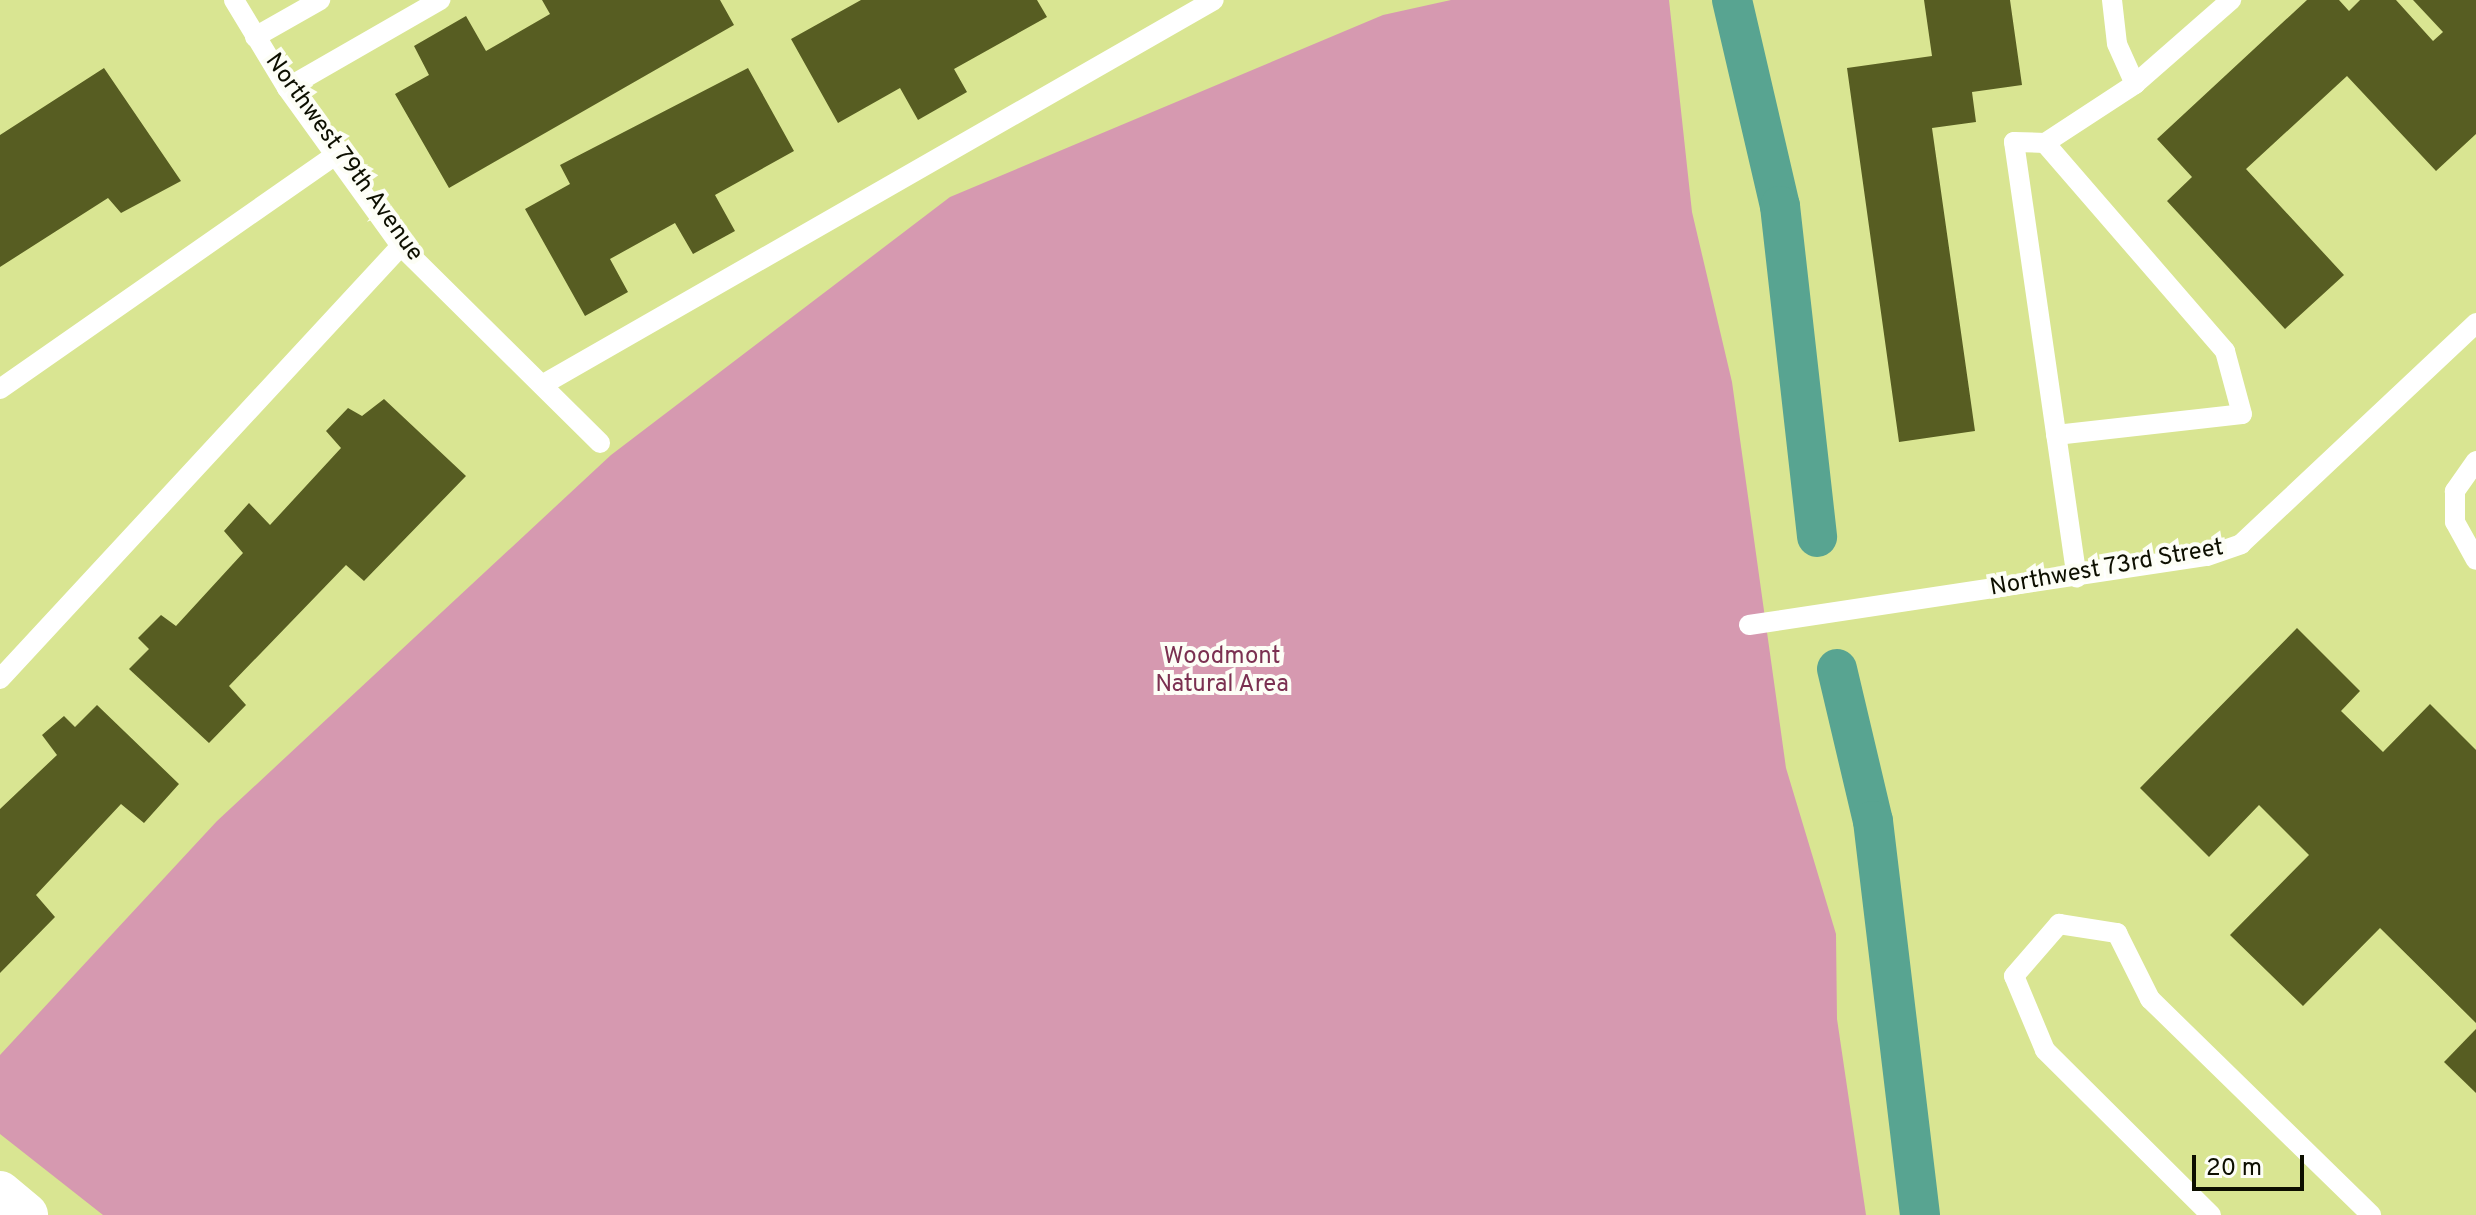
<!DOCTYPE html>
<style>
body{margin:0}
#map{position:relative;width:2476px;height:1215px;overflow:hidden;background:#d9e592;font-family:Overpass,sans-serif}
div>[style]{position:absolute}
.green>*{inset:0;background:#d699b0}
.canal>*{height:40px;margin:-20px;padding:0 20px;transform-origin:20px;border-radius:20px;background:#58a491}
.building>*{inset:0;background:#575d22}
.lane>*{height:20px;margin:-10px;padding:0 10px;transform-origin:10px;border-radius:10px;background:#fff}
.secondary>*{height:44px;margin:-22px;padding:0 22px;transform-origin:22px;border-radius:22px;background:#fff}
span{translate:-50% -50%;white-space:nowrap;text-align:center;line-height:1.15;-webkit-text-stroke:8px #fdfef6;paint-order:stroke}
.street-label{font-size:24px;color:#0d0f00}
.park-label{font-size:24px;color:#7b3051}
.scale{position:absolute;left:2192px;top:1155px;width:112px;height:36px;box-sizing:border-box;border:4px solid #0d0f00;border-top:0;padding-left:10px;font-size:24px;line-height:28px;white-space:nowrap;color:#0d0f00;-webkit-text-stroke:6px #fdfef6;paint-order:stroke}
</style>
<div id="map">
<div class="green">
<div style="clip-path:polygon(1451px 0,1669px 0,1692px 212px,1732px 382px,1786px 768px,1836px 934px,1837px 1019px,1866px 1215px,103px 1215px,0 1134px,0 1055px,217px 821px,611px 455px,950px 197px,1383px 15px)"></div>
</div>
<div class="canal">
<div style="left:1732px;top:0;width:212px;rotate:76.9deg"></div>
<div style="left:1780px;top:206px;width:333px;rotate:83.6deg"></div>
<div style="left:1837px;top:669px;width:156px;rotate:76.7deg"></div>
<div style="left:1873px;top:821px;width:397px;rotate:83.2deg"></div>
</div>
<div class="building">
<div style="clip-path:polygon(542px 0,720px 0,734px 25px,449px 188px,395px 94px,429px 75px,414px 46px,466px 16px,486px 51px,550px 14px)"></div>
<div style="clip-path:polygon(861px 0,1037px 0,1047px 17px,954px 69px,967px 92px,918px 120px,900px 88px,838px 123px,791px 39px)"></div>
<div style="clip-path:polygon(1924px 0,2010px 0,2022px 85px,1972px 92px,1976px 122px,1932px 128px,1975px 431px,1899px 442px,1847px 68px,1932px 56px)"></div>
<div style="clip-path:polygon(2307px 0,2339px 0,2349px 11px,2360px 0,2396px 0,2433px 41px,2443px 32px,2413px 0,2476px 0,2476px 134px,2436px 171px,2347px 76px,2246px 169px,2344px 275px,2285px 329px,2167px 201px,2192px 177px,2157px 139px)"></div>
<div style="clip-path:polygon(104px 68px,181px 181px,121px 213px,108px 198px,0 267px,0 135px)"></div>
<div style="clip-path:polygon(748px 68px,794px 151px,715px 195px,735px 231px,693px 254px,675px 223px,610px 259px,628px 292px,585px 316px,525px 209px,570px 184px,560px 165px)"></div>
<div style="clip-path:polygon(384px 399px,466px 476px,364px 581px,346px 565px,229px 686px,246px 705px,209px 743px,129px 669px,149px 649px,138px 638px,161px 615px,176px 626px,243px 553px,224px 531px,249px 503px,270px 525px,341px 448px,326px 431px,348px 408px,362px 416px)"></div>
<div style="clip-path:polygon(2297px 628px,2360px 691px,2341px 711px,2383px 752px,2430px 704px,2476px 750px,2476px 1023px,2380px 928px,2303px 1006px,2230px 935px,2309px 855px,2259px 805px,2209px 857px,2140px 788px)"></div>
<div style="clip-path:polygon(97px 705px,179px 784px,144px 823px,121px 804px,36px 895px,55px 917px,0 973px,0 809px,57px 755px,42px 735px,64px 716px,75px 727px)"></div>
<div style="clip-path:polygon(2476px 1029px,2476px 1093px,2444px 1062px)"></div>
</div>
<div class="lane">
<div style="left:234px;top:0;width:103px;rotate:58.9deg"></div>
<div style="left:287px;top:88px;width:195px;rotate:54.2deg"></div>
<div style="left:401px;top:246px;width:280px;rotate:44.7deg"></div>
<div style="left:2112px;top:0;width:44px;rotate:83.5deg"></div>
<div style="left:2117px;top:44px;width:44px;rotate:65.8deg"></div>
<div style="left:2135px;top:84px;width:128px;rotate:-41.2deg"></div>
<div style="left:255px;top:37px;width:75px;rotate:-29.6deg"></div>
<div style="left:287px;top:88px;width:177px;rotate:-29.9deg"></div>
<div style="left:2045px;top:143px;width:108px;rotate:-33.2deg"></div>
<div style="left:542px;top:385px;width:774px;rotate:-29.81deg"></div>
<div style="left:0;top:389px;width:409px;rotate:-34.9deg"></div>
<div style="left:2056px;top:435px;width:187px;rotate:-6.4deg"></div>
<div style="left:2242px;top:414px;width:65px;rotate:-105.1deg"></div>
<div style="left:2225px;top:351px;width:275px;rotate:-130.9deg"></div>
<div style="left:2045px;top:143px;width:31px;rotate:-178deg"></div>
<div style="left:2014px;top:142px;width:440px;rotate:81.8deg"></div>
<div style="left:2476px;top:461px;width:37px;rotate:125deg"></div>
<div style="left:2455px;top:491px;width:31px;rotate:90deg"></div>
<div style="left:2455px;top:522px;width:43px;rotate:61.1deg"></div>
<div style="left:1749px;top:625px;width:463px;rotate:-8.6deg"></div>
<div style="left:2207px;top:556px;width:36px;rotate:-19deg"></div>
<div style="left:2241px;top:544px;width:323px;rotate:-43.2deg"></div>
<div style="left:0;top:679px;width:590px;rotate:-47.2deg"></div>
<div style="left:2211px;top:1215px;width:234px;rotate:-135.2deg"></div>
<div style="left:2045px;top:1050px;width:80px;rotate:-112.7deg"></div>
<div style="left:2014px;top:976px;width:69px;rotate:-49.1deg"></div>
<div style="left:2059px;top:924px;width:59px;rotate:8.8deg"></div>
<div style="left:2117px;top:933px;width:74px;rotate:63.4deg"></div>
<div style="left:2150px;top:999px;width:309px;rotate:44.3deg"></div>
</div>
<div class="secondary">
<div style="left:0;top:1193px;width:34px;rotate:40deg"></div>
</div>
<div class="street-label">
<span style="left:343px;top:158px;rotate:54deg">Northwest 79th Avenue</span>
<span style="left:2107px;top:569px;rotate:-10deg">Northwest 73rd Street</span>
</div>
<div class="park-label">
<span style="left:1222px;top:672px">Woodmont<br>Natural Area</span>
</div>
<div class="scale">20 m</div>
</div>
